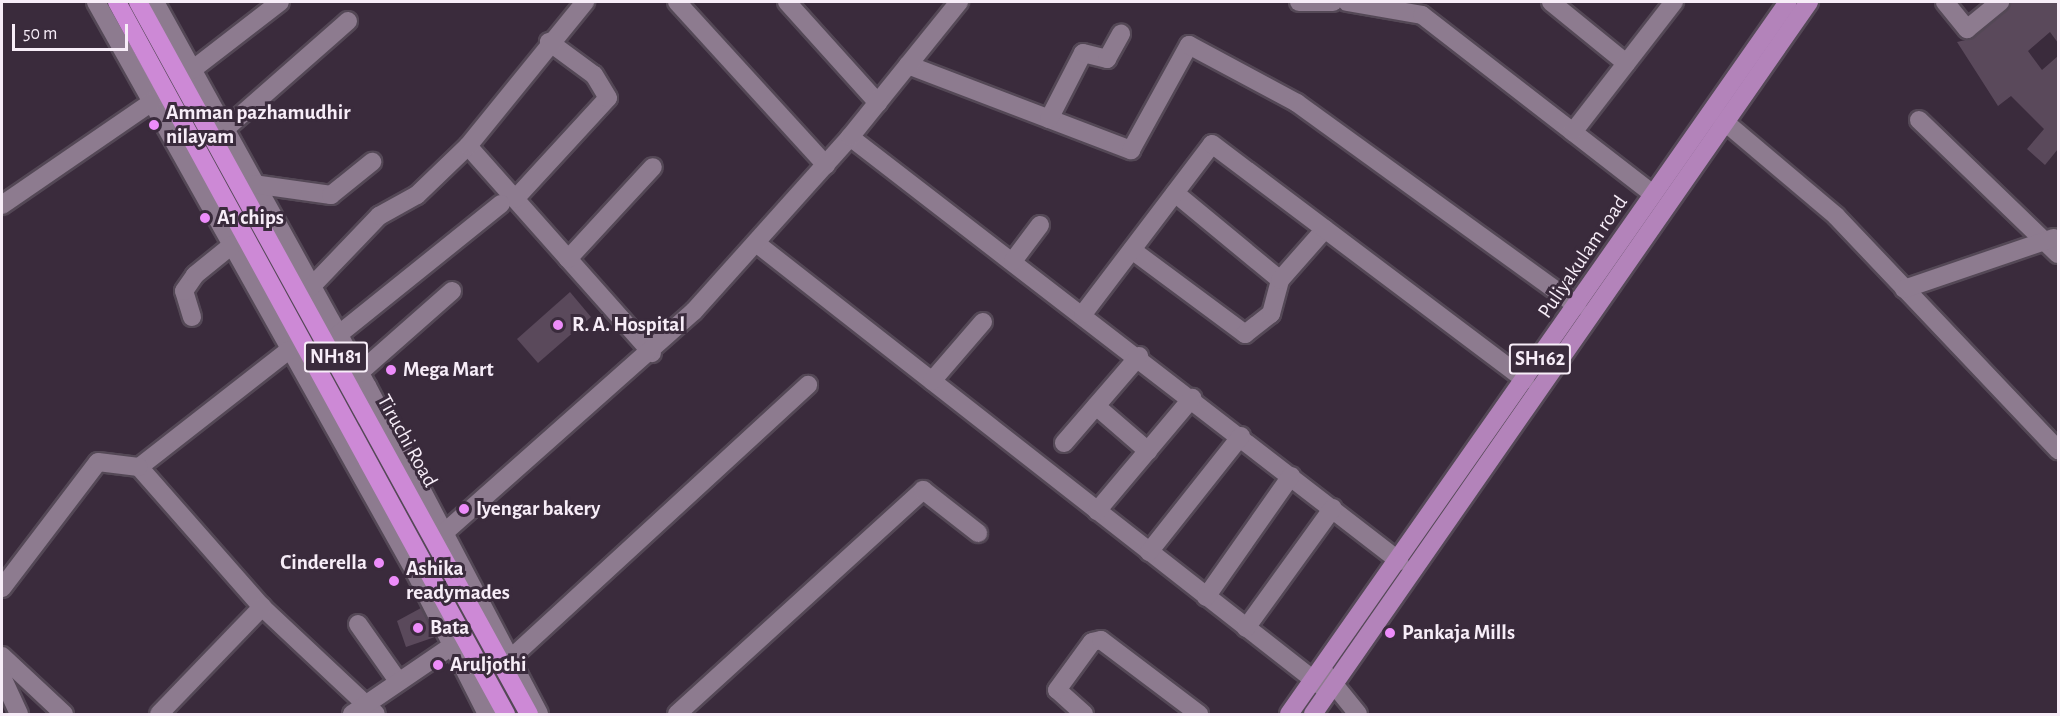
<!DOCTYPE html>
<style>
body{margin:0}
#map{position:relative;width:2060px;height:716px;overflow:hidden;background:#3a2b3c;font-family:"Alegreya Sans",sans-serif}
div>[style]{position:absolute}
.building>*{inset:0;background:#5a495b}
.roads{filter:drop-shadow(2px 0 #544856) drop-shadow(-2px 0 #544856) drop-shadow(0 2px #544856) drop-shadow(0 -2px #544856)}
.minor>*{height:18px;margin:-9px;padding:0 9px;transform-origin:9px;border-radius:9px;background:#8d7b8f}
.major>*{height:18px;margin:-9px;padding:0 9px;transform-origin:9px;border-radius:9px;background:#b383ba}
.highway>*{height:18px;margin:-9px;padding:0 9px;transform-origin:9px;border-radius:9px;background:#cd89d6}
.dots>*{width:16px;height:16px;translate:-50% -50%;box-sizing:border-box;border:3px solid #3a2b3c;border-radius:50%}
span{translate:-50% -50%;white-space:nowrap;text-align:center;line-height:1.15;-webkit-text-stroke:6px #3a2b3c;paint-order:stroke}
.shield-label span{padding:2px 4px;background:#3a2b3c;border:2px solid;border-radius:4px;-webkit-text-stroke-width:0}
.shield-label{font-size:20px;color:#f7edf8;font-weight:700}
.poi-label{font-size:21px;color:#f7edf8;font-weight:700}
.left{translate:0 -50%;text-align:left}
.right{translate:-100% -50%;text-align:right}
.street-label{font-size:21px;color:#f7edf8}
.frame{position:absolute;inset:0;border:3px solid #f7edf8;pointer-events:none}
.scale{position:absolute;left:12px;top:24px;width:116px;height:27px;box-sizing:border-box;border:3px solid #f7edf8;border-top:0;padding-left:8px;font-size:18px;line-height:21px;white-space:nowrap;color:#f7edf8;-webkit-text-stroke:4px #3a2b3c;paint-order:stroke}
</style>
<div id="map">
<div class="building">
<div style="clip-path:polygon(2011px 2px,2058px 2px,2058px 43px,2050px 32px,2028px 51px,2042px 70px,2058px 56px,2058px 149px,2045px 165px,2027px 149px,2044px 129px,2011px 96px,1998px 106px,1957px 42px,1974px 38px)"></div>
<div style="clip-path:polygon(570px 292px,591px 317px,538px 363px,517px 339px)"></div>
<div style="clip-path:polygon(421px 608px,435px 637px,406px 647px,397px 621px)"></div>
</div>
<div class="roads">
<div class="minor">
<div style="left:96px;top:2px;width:651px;rotate:60.76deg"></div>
<div style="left:414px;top:570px;width:161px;rotate:63.1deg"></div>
<div style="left:155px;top:2px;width:439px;rotate:61.1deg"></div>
<div style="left:367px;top:386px;width:370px;rotate:62.3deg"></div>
<div style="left:677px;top:2px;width:221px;rotate:47.6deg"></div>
<div style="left:787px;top:2px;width:136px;rotate:48deg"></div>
<div style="left:1299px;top:2px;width:34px"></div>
<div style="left:1347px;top:2px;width:76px;rotate:9.8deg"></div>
<div style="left:1422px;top:15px;width:292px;rotate:37.8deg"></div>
<div style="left:1551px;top:2px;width:97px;rotate:39.1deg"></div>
<div style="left:1945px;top:2px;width:35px;rotate:51deg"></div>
<div style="left:1967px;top:29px;width:43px;rotate:-39.3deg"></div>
<div style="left:908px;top:65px;width:239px;rotate:20.9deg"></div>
<div style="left:1131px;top:150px;width:120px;rotate:-61.1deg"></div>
<div style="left:1189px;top:45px;width:123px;rotate:28.2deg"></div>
<div style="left:1297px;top:103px;width:346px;rotate:35.9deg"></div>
<div style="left:192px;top:70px;width:111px;rotate:-37.7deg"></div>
<div style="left:1713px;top:112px;width:161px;rotate:40.2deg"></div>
<div style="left:1836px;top:216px;width:323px;rotate:46.5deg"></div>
<div style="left:1049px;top:119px;width:74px;rotate:-62.7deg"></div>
<div style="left:1083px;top:53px;width:25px;rotate:14deg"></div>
<div style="left:1107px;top:59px;width:29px;rotate:-61deg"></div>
<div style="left:1919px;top:120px;width:193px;rotate:44deg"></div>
<div style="left:224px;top:130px;width:165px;rotate:-41.3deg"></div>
<div style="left:1573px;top:132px;width:165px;rotate:-52.2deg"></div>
<div style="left:850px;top:137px;width:694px;rotate:37.68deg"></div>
<div style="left:468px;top:146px;width:277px;rotate:48.4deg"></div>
<div style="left:253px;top:184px;width:79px;rotate:8deg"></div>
<div style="left:331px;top:195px;width:53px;rotate:-38.8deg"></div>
<div style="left:1175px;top:193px;width:136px;rotate:39.6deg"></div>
<div style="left:515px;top:199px;width:137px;rotate:-47.4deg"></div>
<div style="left:608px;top:98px;width:27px;rotate:-121deg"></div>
<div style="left:594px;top:75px;width:56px;rotate:-143.7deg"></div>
<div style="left:2px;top:205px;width:182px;rotate:-34.5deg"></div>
<div style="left:756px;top:243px;width:728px;rotate:38.08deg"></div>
<div style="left:1132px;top:250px;width:141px;rotate:36.6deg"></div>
<div style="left:1245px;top:334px;width:33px;rotate:-38deg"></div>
<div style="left:1271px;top:314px;width:35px;rotate:-75deg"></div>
<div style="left:1280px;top:280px;width:68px;rotate:-48.6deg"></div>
<div style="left:568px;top:259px;width:125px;rotate:-47.3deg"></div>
<div style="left:1013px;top:261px;width:45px;rotate:-53.1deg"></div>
<div style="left:310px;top:288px;width:100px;rotate:-46.2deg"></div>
<div style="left:379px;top:216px;width:43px;rotate:-28.9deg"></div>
<div style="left:417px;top:195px;width:71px;rotate:-43.9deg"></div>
<div style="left:468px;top:146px;width:186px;rotate:-50.9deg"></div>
<div style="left:1904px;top:289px;width:158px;rotate:-18.8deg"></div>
<div style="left:1083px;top:314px;width:213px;rotate:-52.8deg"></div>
<div style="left:1212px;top:144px;width:392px;rotate:37deg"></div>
<div style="left:192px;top:317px;width:27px;rotate:-107deg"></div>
<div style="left:184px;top:291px;width:19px;rotate:-55deg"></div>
<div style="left:195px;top:275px;width:48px;rotate:-39deg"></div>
<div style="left:338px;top:335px;width:209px;rotate:-38.8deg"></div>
<div style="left:289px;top:350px;width:190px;rotate:142deg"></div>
<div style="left:139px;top:467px;width:186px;rotate:48.7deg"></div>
<div style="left:262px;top:607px;width:156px;rotate:43.2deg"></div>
<div style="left:359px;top:373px;width:124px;rotate:-41.4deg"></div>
<div style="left:932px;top:381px;width:78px;rotate:-49.2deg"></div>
<div style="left:1096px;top:406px;width:69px;rotate:40.9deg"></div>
<div style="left:1064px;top:443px;width:115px;rotate:-49.2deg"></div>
<div style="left:1097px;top:511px;width:148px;rotate:-49.9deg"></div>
<div style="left:445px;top:532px;width:333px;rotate:-41.6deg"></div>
<div style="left:694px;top:311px;width:234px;rotate:-48.1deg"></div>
<div style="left:850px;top:137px;width:174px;rotate:-51.1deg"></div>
<div style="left:1149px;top:552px;width:148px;rotate:-51.6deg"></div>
<div style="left:2px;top:588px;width:158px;rotate:-52.7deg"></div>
<div style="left:98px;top:462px;width:41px;rotate:7deg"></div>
<div style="left:1206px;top:597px;width:148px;rotate:-54.9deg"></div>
<div style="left:358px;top:624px;width:70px;rotate:54.9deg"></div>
<div style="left:1246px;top:628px;width:148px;rotate:-54.1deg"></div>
<div style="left:2px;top:656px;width:85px;rotate:43.1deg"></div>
<div style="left:510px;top:659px;width:405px;rotate:-42.6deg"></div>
<div style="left:1324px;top:672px;width:54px;rotate:51deg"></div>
<div style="left:2px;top:677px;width:41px;rotate:65.3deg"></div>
<div style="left:159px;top:714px;width:149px;rotate:-46.1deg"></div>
<div style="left:352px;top:714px;width:122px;rotate:-34.3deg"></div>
<div style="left:677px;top:714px;width:333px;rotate:-42.3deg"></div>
<div style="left:923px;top:490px;width:70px;rotate:38deg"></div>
<div style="left:1084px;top:714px;width:36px;rotate:-138deg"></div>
<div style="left:1057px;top:690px;width:59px;rotate:-53.9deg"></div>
<div style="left:1092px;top:642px;width:9px;rotate:-13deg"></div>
<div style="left:1101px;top:640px;width:123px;rotate:37.1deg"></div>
</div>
<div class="major">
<div style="left:1289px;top:714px;width:869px;rotate:-54.98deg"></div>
<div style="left:1313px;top:714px;width:868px;rotate:-55.14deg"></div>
</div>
<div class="highway">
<div style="left:117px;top:2px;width:811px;rotate:61.35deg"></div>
<div style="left:138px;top:2px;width:812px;rotate:61.23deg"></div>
</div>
</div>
<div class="dots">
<div style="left:154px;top:125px;background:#ed8cfa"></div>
<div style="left:205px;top:218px;background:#ed8cfa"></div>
<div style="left:558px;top:325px;background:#ed8cfa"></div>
<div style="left:391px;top:370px;background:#ed8cfa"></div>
<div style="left:464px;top:509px;background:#ed8cfa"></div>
<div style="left:379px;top:563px;background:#ed8cfa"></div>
<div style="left:394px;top:581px;background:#ed8cfa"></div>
<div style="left:418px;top:628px;background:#ed8cfa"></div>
<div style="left:1390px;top:633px;background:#ed8cfa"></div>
<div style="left:438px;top:665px;background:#ed8cfa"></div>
</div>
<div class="shield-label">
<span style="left:336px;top:357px">NH181</span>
<span style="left:1540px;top:359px">SH162</span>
</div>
<div class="poi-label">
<span class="left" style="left:166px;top:125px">Amman pazhamudhir<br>nilayam</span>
<span class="left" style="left:217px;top:218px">A1 chips</span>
<span class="left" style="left:572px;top:325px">R. A. Hospital</span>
<span class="left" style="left:403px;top:370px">Mega Mart</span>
<span class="left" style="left:476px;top:509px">Iyengar bakery</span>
<span class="right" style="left:367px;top:563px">Cinderella</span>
<span class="left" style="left:406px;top:581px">Ashika<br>readymades</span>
<span class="left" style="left:430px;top:628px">Bata</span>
<span class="left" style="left:1402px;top:633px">Pankaja Mills</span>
<span class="left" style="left:450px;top:665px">Aruljothi</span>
</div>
<div class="street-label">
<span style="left:1583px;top:257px;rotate:-56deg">Puliyakulam road</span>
<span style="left:407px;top:441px;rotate:61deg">Tiruchi Road</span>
</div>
<div class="frame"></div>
<div class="scale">50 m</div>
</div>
